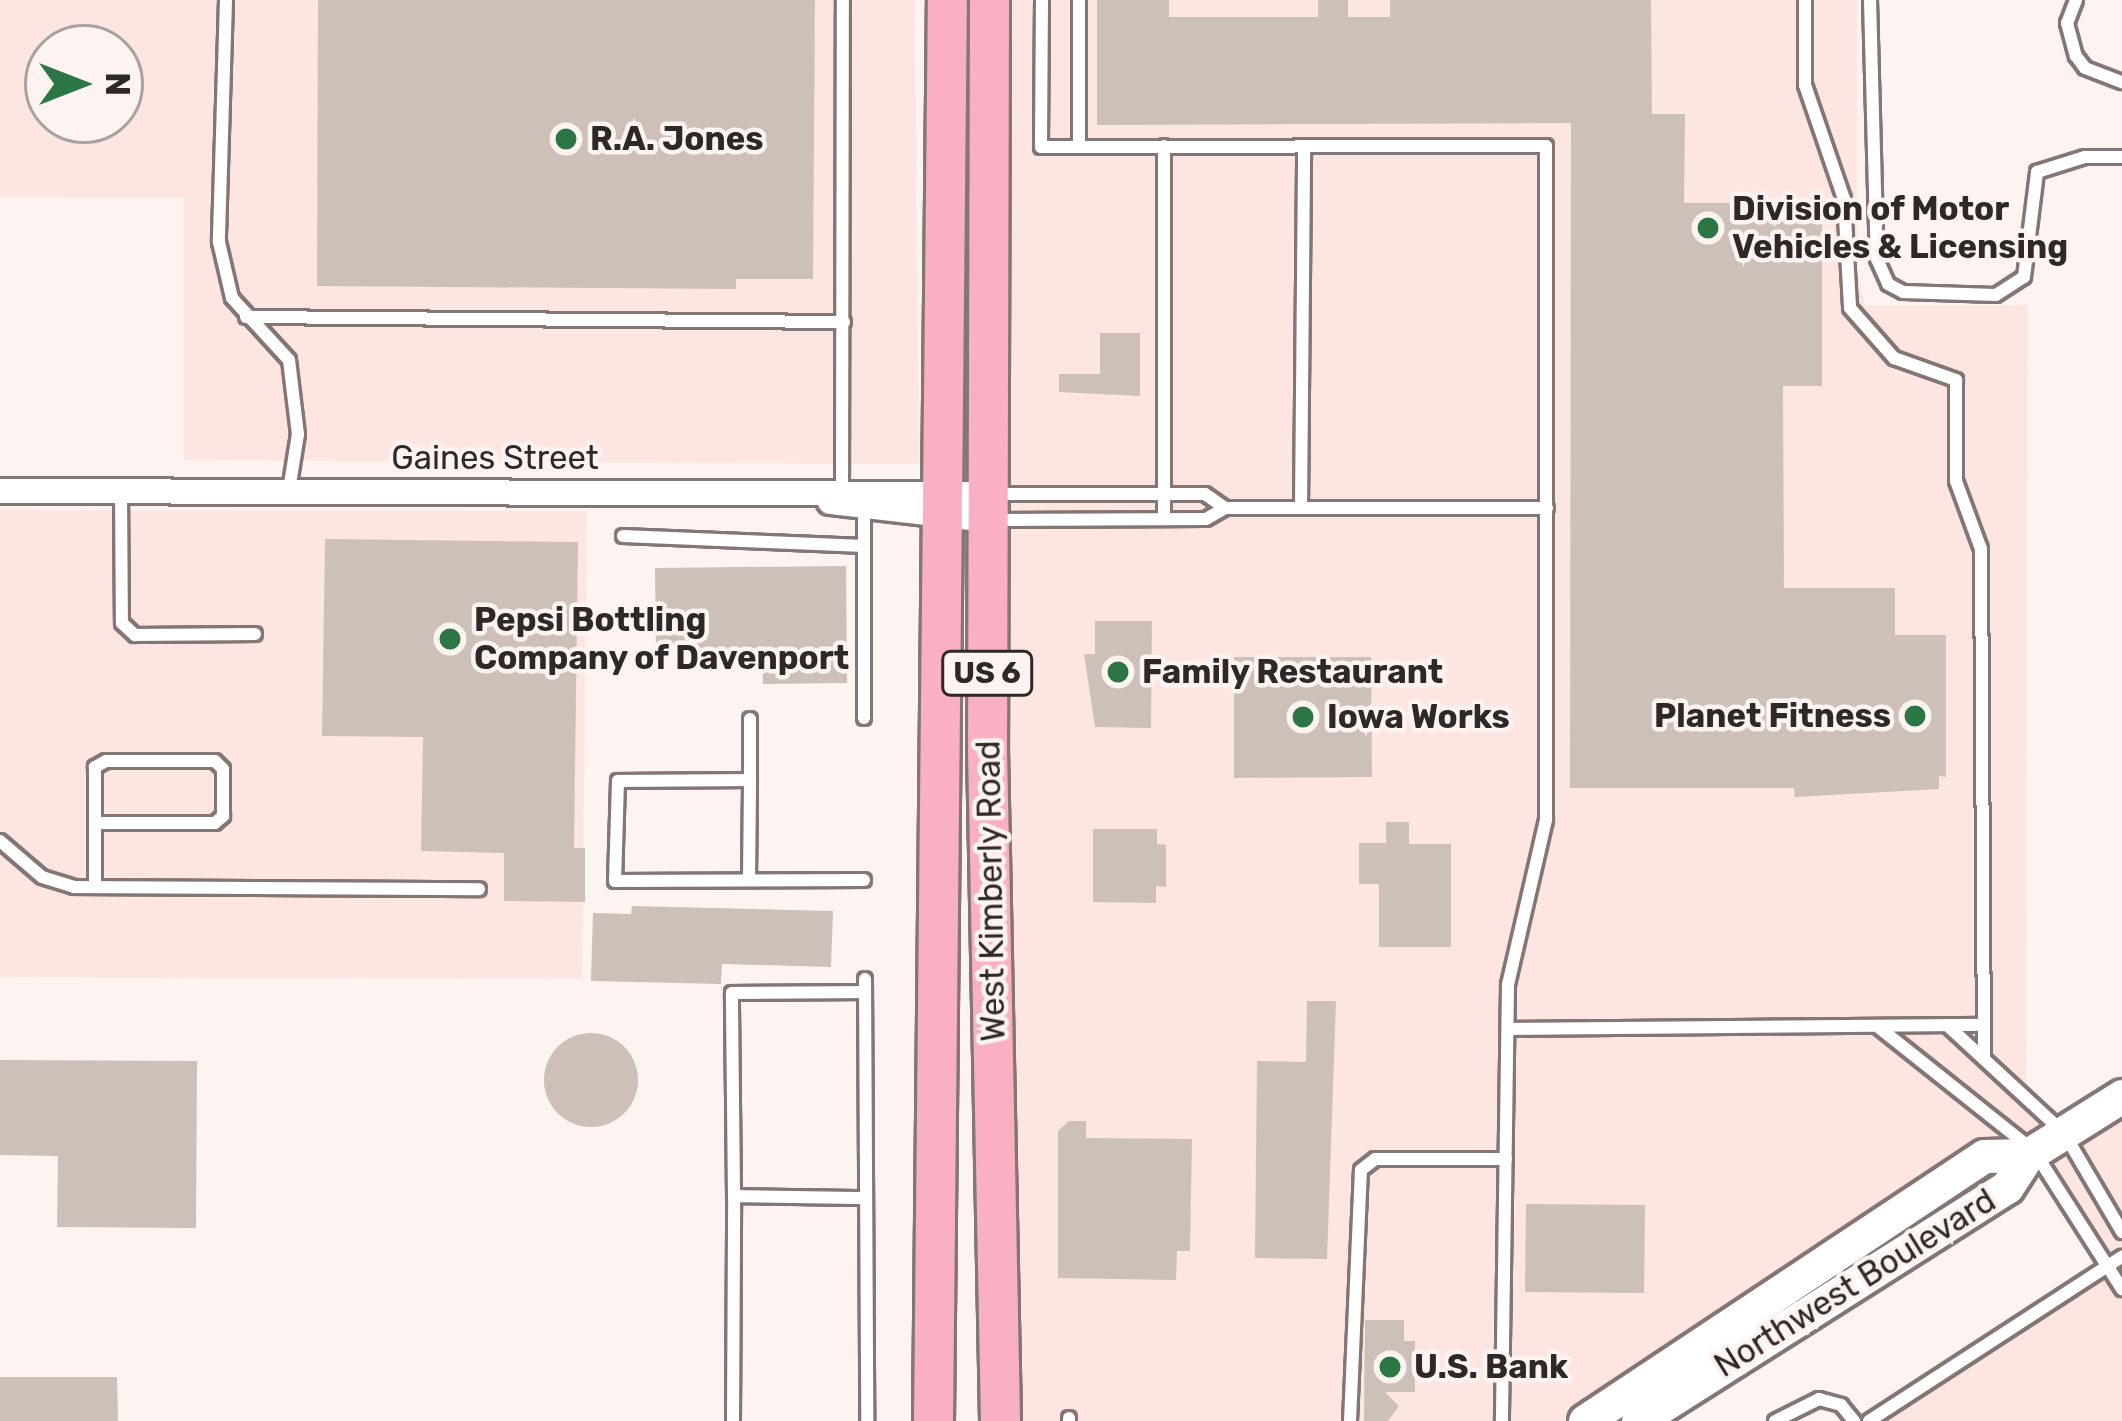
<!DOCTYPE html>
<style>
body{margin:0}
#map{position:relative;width:2122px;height:1421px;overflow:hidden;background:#fdf4f2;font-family:Rubik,sans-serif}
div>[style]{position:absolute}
.built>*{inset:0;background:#fde5e1}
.building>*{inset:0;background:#ccc0b9}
.round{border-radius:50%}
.roads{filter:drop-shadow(3px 0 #847674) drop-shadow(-3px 0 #847674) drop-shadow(0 3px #847674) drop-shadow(0 -3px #847674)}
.lane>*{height:12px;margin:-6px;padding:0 6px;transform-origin:6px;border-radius:6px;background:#fff}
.street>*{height:24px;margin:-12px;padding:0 12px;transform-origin:12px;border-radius:12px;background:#fff}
.secondary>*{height:33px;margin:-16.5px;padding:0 16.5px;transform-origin:16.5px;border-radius:16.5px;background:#fff}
.primary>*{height:39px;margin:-19.5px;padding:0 19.5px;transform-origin:19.5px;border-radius:19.5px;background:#f9b0c2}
.dots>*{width:33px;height:33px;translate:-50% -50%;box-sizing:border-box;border:6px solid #fdf4f2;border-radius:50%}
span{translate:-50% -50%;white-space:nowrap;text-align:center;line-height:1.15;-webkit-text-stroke:9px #fdf4f2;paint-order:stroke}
.shield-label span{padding:3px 9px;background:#fdf4f2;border:3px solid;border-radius:9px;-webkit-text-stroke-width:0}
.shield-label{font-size:30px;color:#2e2827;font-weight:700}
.poi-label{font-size:33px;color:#2e2827;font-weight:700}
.left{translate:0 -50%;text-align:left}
.right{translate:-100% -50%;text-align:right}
.street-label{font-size:33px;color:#2e2827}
.north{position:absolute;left:24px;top:24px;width:120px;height:120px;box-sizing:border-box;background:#fdf4f2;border:3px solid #aaa2a1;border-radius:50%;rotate:90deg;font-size:33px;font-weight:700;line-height:48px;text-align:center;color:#2e2827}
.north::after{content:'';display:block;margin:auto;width:42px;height:54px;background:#2b7644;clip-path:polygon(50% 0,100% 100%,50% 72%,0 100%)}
</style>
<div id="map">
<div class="built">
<div style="clip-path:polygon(evenodd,0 0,915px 0,919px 464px,184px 460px,184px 198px,0 197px,0 0,48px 48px,120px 48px,120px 120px,48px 120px,48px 48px)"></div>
<div style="clip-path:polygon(989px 0,1857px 0,1857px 273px,1865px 305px,2028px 305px,2026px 1096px,2064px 1133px,2122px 1096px,2122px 1421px,1869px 1421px,2107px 1267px,2034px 1151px,1623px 1421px,1000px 1421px)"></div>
<div style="clip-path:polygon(0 510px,587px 511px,582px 979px,0 977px)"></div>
</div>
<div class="building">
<div style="clip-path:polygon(318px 0,815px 0,813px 279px,736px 279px,736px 289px,317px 286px)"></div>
<div style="clip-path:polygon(1097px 0,1169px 0,1169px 17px,1318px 17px,1318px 0,1348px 0,1348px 17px,1390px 17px,1390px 0,1651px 0,1652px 114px,1685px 114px,1684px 203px,1822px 203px,1822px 386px,1783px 386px,1784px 588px,1895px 588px,1895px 635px,1946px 635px,1946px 777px,1939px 776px,1939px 789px,1795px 797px,1794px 788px,1570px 788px,1571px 123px,1097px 125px)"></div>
<div style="clip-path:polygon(1100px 333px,1140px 333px,1140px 396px,1059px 392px,1059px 374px,1100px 374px)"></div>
<div style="clip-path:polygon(325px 539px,578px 542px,574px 848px,585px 848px,585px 902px,504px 901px,504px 853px,421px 851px,423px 737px,322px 736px)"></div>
<div style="clip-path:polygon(846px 566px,847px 683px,763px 684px,762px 653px,656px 654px,655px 568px)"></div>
<div style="clip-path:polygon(1095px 621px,1152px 621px,1151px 728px,1095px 727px,1084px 654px,1095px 654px)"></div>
<div style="clip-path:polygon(1234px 657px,1371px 657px,1372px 777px,1234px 778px)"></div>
<div style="clip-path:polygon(1386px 822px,1409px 822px,1409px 844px,1451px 844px,1451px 947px,1379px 947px,1379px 884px,1359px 884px,1359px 843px,1386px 843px)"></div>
<div style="clip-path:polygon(1093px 829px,1157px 829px,1157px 844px,1166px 845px,1166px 887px,1156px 886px,1156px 903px,1093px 902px)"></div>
<div style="clip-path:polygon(632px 906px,833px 911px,831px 967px,722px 964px,721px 984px,591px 981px,593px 913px,631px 914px)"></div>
<div style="clip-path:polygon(1307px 1001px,1336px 1001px,1327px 1259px,1255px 1258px,1257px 1061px,1306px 1062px)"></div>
<div class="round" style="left:544px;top:1033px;width:94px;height:94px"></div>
<div style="clip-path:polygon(0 1060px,197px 1061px,196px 1228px,57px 1227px,58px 1156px,0 1155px)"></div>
<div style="clip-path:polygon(1069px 1121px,1086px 1121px,1086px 1138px,1192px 1139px,1190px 1251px,1177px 1251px,1176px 1280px,1058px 1278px,1058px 1131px)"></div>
<div style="clip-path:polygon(1526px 1204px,1645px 1205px,1644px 1293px,1525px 1292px)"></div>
<div style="clip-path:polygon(1365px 1320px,1404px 1320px,1404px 1341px,1415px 1341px,1415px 1392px,1385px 1392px,1399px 1406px,1388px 1421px,1364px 1421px)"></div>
<div style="clip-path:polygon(0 1377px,117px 1377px,118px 1421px,0 1421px)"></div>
</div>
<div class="roads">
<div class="lane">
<div style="left:226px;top:0;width:242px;rotate:91.7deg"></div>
<div style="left:219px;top:242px;width:57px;rotate:76.9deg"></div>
<div style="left:232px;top:298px;width:84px;rotate:47.4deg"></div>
<div style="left:289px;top:360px;width:75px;rotate:83.1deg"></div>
<div style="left:298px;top:434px;width:57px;rotate:99.1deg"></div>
<div style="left:1042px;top:0;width:147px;rotate:90.4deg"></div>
<div style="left:1041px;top:147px;width:505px;rotate:-0.11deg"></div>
<div style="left:1546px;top:146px;width:674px;rotate:90deg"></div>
<div style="left:1546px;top:820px;width:169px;rotate:103deg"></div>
<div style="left:1508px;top:985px;width:436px;rotate:90.8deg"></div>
<div style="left:1805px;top:0;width:85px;rotate:90deg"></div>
<div style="left:1805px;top:85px;width:120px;rotate:71.1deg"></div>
<div style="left:1844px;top:199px;width:109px;rotate:86.8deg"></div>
<div style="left:1850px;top:308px;width:67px;rotate:48.7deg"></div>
<div style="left:1894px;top:358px;width:66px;rotate:19.5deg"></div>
<div style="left:1956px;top:380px;width:101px;rotate:90deg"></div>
<div style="left:1956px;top:481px;width:72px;rotate:69.8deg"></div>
<div style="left:1981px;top:549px;width:508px;rotate:89.66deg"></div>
<div style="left:1870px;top:0;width:259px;rotate:88.5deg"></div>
<div style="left:1877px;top:259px;width:27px;rotate:66deg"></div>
<div style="left:1888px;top:284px;width:17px;rotate:28deg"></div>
<div style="left:1903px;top:292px;width:93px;rotate:1.8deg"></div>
<div style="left:1996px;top:295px;width:33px;rotate:-33deg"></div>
<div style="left:2024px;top:277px;width:106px;rotate:-82.9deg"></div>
<div style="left:2037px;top:172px;width:50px;rotate:-17.4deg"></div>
<div style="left:2085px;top:157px;width:37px"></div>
<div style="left:2076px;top:0;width:25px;rotate:111deg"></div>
<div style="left:2067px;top:23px;width:34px;rotate:75deg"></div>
<div style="left:2076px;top:56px;width:15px;rotate:53deg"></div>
<div style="left:2085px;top:68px;width:40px;rotate:21deg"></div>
<div style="left:1079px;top:146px;width:146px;rotate:-90deg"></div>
<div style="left:1164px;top:146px;width:373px;rotate:90deg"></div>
<div style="left:246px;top:317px;width:598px;rotate:0.48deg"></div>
<div style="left:121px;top:490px;width:133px;rotate:89.6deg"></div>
<div style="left:122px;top:623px;width:18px;rotate:43deg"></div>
<div style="left:135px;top:635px;width:120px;rotate:-0.5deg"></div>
<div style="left:996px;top:494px;width:209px"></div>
<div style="left:1205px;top:494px;width:24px;rotate:35deg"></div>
<div style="left:842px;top:498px;width:498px;rotate:-89.9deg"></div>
<div style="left:864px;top:505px;width:213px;rotate:90deg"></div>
<div style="left:1301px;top:508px;width:362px;rotate:-89.5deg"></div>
<div style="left:996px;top:520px;width:210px;rotate:-0.3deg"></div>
<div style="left:1206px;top:519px;width:22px;rotate:-30deg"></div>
<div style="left:1225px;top:508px;width:322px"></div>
<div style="left:623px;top:536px;width:241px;rotate:2.4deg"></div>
<div style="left:750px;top:780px;width:61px;rotate:-90deg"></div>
<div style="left:95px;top:823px;width:120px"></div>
<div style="left:215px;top:823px;width:11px;rotate:-41deg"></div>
<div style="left:223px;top:816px;width:47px;rotate:-90deg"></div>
<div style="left:223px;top:769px;width:11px;rotate:-135deg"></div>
<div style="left:215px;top:761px;width:109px;rotate:180deg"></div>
<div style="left:106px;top:761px;width:13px;rotate:151deg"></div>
<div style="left:95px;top:767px;width:120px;rotate:90deg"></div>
<div style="left:0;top:841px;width:55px;rotate:40.6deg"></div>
<div style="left:42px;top:877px;width:34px;rotate:17deg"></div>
<div style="left:74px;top:887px;width:405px;rotate:0.3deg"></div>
<div style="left:749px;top:880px;width:100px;rotate:-89.4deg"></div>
<div style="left:750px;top:780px;width:132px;rotate:179.6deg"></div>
<div style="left:618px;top:781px;width:100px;rotate:91.7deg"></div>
<div style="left:615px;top:881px;width:249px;rotate:-0.2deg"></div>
<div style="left:865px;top:979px;width:442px;rotate:89.7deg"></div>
<div style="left:1947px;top:1025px;width:159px;rotate:42.7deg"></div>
<div style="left:2064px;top:1133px;width:115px;rotate:59.6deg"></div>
<div style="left:1877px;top:1026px;width:201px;rotate:38.5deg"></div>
<div style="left:2034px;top:1151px;width:164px;rotate:57.5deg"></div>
<div style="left:1508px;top:1029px;width:475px;rotate:-0.5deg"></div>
<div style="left:734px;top:1196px;width:203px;rotate:-90.6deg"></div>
<div style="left:732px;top:993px;width:133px;rotate:-0.4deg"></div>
<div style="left:1069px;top:1418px;width:3px;rotate:90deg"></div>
<div style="left:733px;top:1421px;width:225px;rotate:-89.7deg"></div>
<div style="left:734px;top:1196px;width:132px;rotate:0.9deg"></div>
<div style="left:1350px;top:1421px;width:251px;rotate:-87.5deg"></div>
<div style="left:1361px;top:1170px;width:18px;rotate:-38deg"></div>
<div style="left:1375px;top:1159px;width:131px"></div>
<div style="left:1775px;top:1421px;width:49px;rotate:-26.6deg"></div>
<div style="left:1819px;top:1399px;width:23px;rotate:15deg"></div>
<div style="left:1841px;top:1405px;width:21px;rotate:51deg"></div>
<div style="left:1869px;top:1421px;width:302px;rotate:-33deg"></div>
</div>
<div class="street">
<div style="left:0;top:491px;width:989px;rotate:0.17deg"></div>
<div style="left:830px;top:502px;width:160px;rotate:6.5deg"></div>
</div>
<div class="secondary">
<div style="left:1585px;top:1421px;width:479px;rotate:-33.6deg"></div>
<div style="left:1984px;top:1156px;width:44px;rotate:-1.3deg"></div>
<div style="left:1638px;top:1421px;width:437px;rotate:-32.4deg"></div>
<div style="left:2007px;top:1187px;width:38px;rotate:-57deg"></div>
<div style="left:2028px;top:1155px;width:111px;rotate:-32.1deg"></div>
</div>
<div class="primary">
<div style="left:989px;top:0;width:749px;rotate:90.15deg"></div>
<div style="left:987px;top:749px;width:672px;rotate:88.89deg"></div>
<div style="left:933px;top:1421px;width:1421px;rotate:-89.44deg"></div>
</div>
</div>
<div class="dots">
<div style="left:566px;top:139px;background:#2b7644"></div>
<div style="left:1708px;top:228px;background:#2b7644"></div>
<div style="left:450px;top:639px;background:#2b7644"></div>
<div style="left:1118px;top:672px;background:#2b7644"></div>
<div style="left:1915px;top:716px;background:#2b7644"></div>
<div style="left:1303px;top:717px;background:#2b7644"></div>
<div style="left:1390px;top:1367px;background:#2b7644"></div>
</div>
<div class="shield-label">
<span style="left:987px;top:673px">US 6</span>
</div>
<div class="poi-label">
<span class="left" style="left:590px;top:139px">R.A. Jones</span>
<span class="left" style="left:1732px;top:228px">Division of Motor<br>Vehicles &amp; Licensing</span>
<span class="left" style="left:474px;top:639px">Pepsi Bottling<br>Company of Davenport</span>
<span class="left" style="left:1142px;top:672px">Family Restaurant</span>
<span class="right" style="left:1891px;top:716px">Planet Fitness</span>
<span class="left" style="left:1327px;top:717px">Iowa Works</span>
<span class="left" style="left:1414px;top:1367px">U.S. Bank</span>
</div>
<div class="street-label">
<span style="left:495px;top:458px">Gaines Street</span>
<span style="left:991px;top:891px;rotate:-91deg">West Kimberly Road</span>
<span style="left:1855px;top:1283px;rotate:-32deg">Northwest Boulevard</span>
</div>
<div class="north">N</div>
</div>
